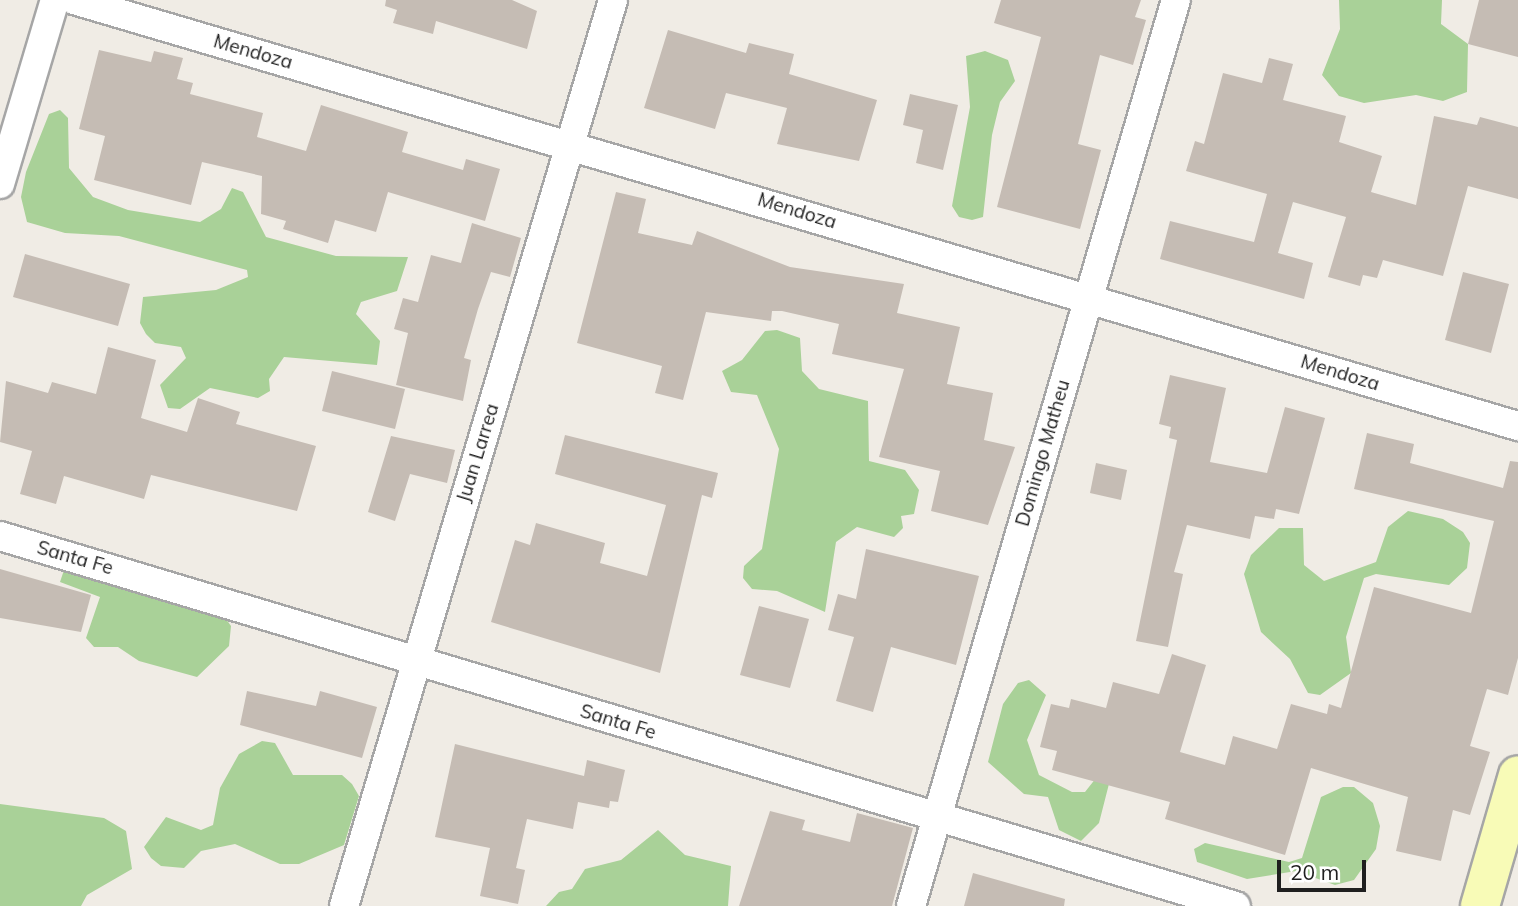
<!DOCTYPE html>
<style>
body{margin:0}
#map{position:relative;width:1518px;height:906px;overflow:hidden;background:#f0ece5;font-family:Mulish,sans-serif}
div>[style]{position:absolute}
.forest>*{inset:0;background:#a9d198}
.building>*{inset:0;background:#c5bcb4}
.roads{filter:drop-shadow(2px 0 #a6a6a6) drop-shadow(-2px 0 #a6a6a6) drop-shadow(0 2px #a6a6a6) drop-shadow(0 -2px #a6a6a6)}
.street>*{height:28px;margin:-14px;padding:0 14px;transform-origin:14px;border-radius:14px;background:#fff}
.secondary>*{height:38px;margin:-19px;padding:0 19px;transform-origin:19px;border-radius:19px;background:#f8fbb7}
span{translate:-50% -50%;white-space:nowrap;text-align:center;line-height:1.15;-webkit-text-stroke:5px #fff;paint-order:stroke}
.street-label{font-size:19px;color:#1f1f1f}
.scale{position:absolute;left:1277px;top:860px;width:89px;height:32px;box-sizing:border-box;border:4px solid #1f1f1f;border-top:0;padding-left:9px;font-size:21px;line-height:24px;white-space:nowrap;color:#1f1f1f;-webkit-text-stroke:5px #fff;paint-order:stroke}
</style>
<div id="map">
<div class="forest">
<div style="clip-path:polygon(1339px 0,1442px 0,1441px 24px,1468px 44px,1467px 92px,1443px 101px,1416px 95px,1364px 103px,1339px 96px,1322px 75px,1340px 29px)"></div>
<div style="clip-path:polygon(985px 51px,1008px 60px,1015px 81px,1000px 102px,992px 135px,983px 217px,972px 220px,959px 217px,952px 206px,970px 107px,966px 56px)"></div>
<div style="clip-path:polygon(60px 110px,68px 118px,69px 168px,93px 197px,128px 210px,200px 222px,221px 209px,232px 188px,243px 192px,266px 237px,336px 256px,408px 257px,397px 291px,361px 302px,356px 314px,380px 341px,377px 365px,284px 357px,269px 379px,270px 391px,258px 398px,210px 388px,180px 409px,168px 408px,160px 385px,186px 358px,181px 347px,155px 343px,146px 334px,140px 323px,143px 297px,216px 290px,248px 277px,247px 270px,119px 236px,65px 233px,27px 222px,21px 197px,26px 172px,49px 114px)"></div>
<div style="clip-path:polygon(777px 330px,800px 338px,802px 371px,819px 389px,868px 401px,869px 461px,905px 470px,919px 490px,914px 514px,901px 516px,903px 528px,894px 537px,857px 527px,836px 542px,825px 612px,777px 591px,752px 589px,743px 578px,744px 566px,762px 549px,779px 449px,757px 395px,731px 392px,722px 371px,742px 360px,765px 331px)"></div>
<div style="clip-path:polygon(1408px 511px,1443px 519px,1463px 532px,1470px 543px,1467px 568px,1449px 585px,1376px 574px,1364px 578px,1346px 637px,1351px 673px,1320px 695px,1308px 693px,1290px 659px,1261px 632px,1244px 574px,1251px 555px,1279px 528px,1303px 528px,1304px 565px,1324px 581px,1376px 562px,1388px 527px)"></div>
<div style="clip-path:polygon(65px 567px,223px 615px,231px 626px,229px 646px,197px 677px,139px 661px,118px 647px,94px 647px,86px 638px,100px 597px,60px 582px)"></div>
<div style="clip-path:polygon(1029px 680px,1046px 695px,1027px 740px,1039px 775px,1072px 792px,1085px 792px,1100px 773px,1111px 776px,1099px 823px,1081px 841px,1059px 830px,1048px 797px,1024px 794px,988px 762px,1003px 704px,1018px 683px)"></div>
<div style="clip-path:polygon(262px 741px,275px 743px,293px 775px,342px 775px,352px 784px,359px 796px,344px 845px,299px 864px,280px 864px,235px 844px,201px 851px,184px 868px,161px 866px,151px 858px,144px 847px,166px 817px,201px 830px,213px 825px,220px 788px,239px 754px)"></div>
<div style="clip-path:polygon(1343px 787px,1354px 787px,1373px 803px,1380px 826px,1376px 849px,1354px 880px,1335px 885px,1296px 871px,1247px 879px,1197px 862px,1194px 849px,1205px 843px,1289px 862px,1302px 858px,1321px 797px)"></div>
<div style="clip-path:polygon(0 804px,104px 818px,126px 831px,132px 869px,87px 895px,81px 906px,0 906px)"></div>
<div style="clip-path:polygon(658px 830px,685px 855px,731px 866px,728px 906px,546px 906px,559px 892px,572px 889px,585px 869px,621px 860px)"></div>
</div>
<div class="building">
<div style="clip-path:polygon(386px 0,512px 0,537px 11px,527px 49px,436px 21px,433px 34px,393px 23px,397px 10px,385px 6px)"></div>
<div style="clip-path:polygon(1001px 0,1141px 0,1135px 17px,1146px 20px,1133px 65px,1100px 55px,1078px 144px,1101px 150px,1080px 229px,997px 207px,1041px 37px,994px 23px)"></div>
<div style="clip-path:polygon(1479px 0,1518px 0,1518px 57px,1468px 44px)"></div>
<div style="clip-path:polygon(668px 30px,746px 53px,749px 43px,794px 54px,789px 74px,877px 100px,859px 161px,777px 144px,787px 108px,726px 93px,715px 129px,644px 108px)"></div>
<div style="clip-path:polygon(99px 50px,151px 62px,154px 51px,183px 58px,177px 79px,193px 83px,190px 94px,263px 113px,257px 137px,306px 151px,321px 105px,408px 132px,402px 152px,463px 170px,466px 159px,500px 169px,485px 221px,388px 192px,376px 232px,335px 220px,328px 243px,283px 229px,286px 221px,261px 214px,262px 176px,202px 162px,191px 205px,94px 180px,105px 136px,79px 129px)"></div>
<div style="clip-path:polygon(1269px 58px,1293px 64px,1283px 100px,1346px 116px,1339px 142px,1382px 156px,1371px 192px,1416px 205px,1434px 116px,1477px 125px,1480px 117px,1518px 127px,1518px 199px,1468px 186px,1443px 276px,1383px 260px,1377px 278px,1363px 275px,1360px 286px,1328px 277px,1346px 217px,1293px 202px,1278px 253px,1313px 263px,1304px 299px,1160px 259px,1170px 221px,1254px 242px,1267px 194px,1186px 171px,1195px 141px,1204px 144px,1223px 73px,1262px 83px)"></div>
<div style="clip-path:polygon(910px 94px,958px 105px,943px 170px,916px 163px,923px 130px,903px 125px)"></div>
<div style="clip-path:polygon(616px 192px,646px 199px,638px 233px,692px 245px,697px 231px,790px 267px,904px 284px,897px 313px,960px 327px,947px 384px,993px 393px,984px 440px,1015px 447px,988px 525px,931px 511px,940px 471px,879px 457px,904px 369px,832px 354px,839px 324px,782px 311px,772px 311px,771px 321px,706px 312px,683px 400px,655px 393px,662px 366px,577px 343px)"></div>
<div style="clip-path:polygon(472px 223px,521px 238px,510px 277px,491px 272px,478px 309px,464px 358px,471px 360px,463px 401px,396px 385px,408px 333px,394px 329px,403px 298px,418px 302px,431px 255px,461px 263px)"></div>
<div style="clip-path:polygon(25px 254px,130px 284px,118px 326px,13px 297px)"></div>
<div style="clip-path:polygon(1463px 272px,1509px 284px,1491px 353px,1445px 340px)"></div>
<div style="clip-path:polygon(108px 347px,156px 360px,141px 418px,187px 432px,198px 398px,240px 412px,236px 424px,316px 446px,297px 511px,151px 475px,144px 499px,64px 476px,56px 504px,20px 494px,32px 451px,0 442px,6px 381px,48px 393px,52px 382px,96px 394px)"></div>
<div style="clip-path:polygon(332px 371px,405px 389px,395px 429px,322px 411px)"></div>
<div style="clip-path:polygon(1170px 375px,1226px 388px,1210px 462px,1267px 473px,1285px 407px,1325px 418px,1299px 514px,1276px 509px,1274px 519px,1255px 516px,1250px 539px,1187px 525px,1174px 572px,1183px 574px,1168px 647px,1136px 641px,1177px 440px,1169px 438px,1171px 427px,1159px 424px)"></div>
<div style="clip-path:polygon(1367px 433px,1414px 444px,1410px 463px,1503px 488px,1510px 461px,1518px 462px,1518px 658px,1508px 695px,1487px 689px,1470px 746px,1490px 752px,1470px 815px,1453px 810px,1441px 861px,1396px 851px,1408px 797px,1311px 768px,1285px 855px,1165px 819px,1170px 802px,1052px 770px,1057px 751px,1040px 747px,1051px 704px,1069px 708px,1071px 699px,1106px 708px,1113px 682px,1159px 694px,1172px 654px,1206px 665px,1180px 752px,1225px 765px,1233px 736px,1277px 749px,1291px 704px,1327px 714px,1329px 704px,1341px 708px,1374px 587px,1471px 613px,1494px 521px,1354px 489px)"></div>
<div style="clip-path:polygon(565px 435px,718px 473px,712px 498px,702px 495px,660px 673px,491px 622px,515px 540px,530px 545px,536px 523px,605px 543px,600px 563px,647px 576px,666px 505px,555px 474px)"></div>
<div style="clip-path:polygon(391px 436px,455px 450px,447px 483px,410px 474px,395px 521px,368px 512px)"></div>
<div style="clip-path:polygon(1096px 463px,1127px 470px,1121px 500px,1090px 493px)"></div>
<div style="clip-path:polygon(866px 549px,979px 576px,956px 665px,891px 647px,873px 712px,836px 701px,854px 637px,828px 630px,838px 594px,856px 599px)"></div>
<div style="clip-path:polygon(0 569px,91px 595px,81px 632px,0 618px)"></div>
<div style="clip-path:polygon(759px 606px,809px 619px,790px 688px,740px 675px)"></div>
<div style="clip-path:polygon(247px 691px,316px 706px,320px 691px,377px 707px,362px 758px,240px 725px)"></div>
<div style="clip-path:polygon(455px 744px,584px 776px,587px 760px,625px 770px,618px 802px,610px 801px,609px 808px,578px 802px,573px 829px,527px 819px,516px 868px,525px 870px,518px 904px,480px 896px,490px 848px,435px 837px)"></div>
<div style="clip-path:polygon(770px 811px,805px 820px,802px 830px,850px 842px,857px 813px,913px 828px,892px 906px,739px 906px)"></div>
<div style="clip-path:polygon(973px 873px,1065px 899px,1064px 906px,964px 906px)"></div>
</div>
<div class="roads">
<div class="street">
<div style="left:74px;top:0;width:1506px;rotate:16.44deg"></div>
<div style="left:0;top:184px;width:192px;rotate:-73.4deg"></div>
<div style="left:0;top:536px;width:1290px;rotate:16.67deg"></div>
<div style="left:344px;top:906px;width:945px;rotate:-73.46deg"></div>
<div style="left:911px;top:906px;width:944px;rotate:-73.7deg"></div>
</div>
<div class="secondary">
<div style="left:1480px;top:906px;width:136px;rotate:-73.8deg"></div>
</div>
</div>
<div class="street-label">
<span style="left:253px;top:52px;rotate:16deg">Mendoza</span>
<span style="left:797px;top:211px;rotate:17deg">Mendoza</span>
<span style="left:1340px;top:373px;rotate:17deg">Mendoza</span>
<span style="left:478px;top:453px;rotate:-73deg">Juan Larrea</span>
<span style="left:1043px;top:453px;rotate:-74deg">Domingo Matheu</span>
<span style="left:75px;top:558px;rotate:16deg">Santa Fe</span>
<span style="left:618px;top:722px;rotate:17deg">Santa Fe</span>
</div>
<div class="scale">20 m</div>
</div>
